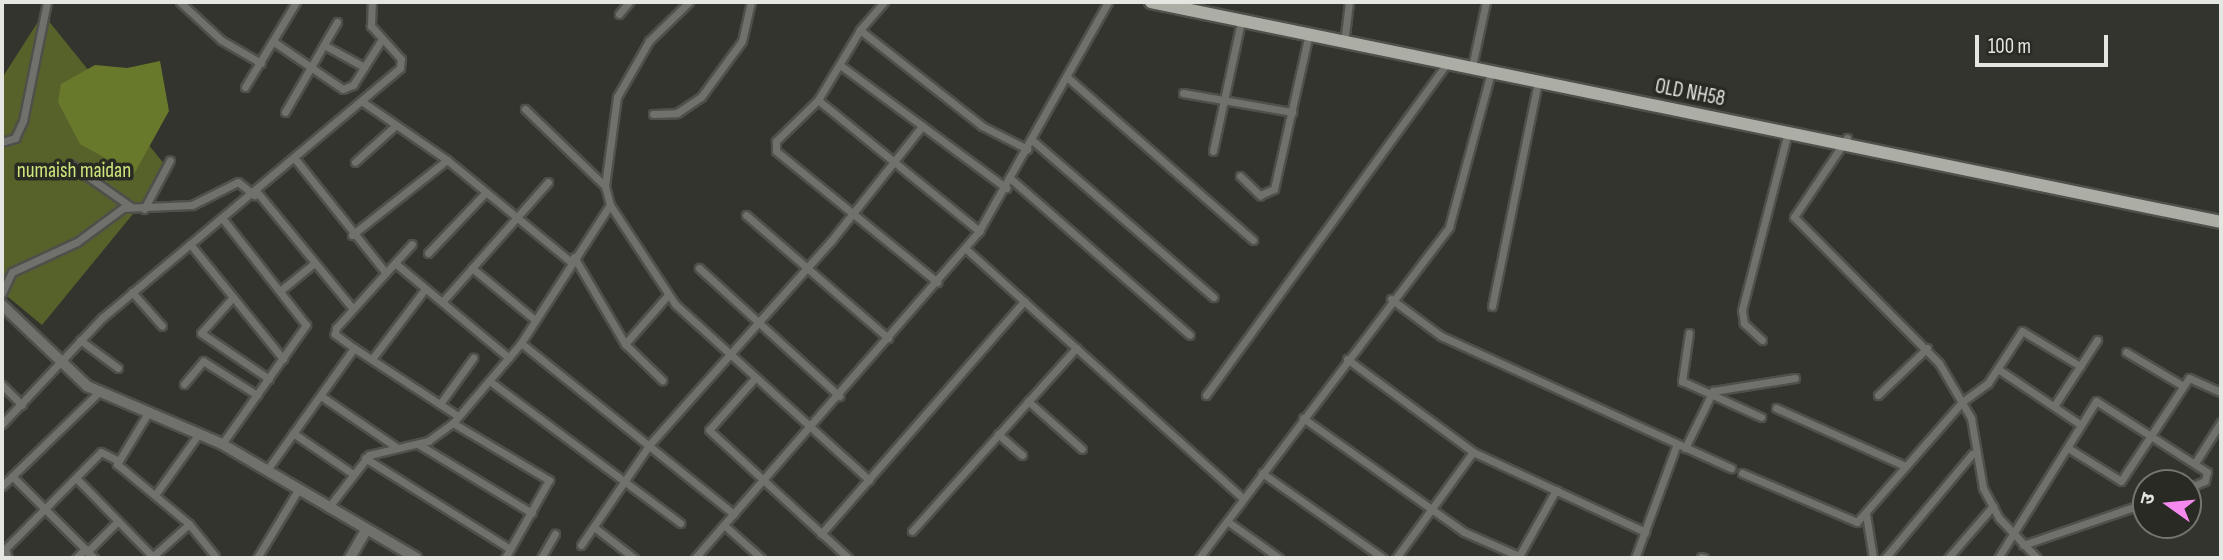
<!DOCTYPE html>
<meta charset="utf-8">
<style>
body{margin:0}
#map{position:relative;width:2223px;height:560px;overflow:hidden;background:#32342d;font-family:"Sofia Sans Condensed","Noto Sans Devanagari",sans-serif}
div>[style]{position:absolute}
.green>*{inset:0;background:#56622a}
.water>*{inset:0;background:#69792b}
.roads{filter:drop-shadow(2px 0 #4f504a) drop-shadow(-2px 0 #4f504a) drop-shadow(0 2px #4f504a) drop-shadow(0 -2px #4f504a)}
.minor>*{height:7px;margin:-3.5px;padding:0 3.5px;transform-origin:3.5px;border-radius:3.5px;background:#70716d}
.tertiary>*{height:10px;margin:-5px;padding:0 5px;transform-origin:5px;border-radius:5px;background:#70716d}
.primary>*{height:12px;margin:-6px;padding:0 6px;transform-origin:6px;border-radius:6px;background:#acaea6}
span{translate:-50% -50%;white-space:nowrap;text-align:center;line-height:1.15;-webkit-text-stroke:7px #282a23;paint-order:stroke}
.street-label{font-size:21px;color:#e5e6e1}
.park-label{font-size:21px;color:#cee77c}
.frame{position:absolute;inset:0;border:4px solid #e5e6e1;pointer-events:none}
.north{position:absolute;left:2132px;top:469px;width:70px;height:70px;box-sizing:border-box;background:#282a23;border:2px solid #74756f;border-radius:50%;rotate:285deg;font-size:19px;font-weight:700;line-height:28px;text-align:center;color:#e5e6e1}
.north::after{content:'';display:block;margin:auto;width:24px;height:32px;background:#f689ee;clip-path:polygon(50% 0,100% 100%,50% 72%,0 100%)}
.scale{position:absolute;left:1975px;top:35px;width:133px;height:32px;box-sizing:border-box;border:4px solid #e5e6e1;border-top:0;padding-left:9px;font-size:21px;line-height:24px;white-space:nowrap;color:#e5e6e1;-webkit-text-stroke:5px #282a23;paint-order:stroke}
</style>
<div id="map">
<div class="green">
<div style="clip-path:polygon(43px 14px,169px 170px,42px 325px,2px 292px,2px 78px)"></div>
</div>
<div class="water">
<div style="clip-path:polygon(160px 61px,169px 111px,134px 174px,80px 144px,58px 102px,61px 84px,95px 65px,127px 68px)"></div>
</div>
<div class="roads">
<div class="minor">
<div style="left:180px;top:2px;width:56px;rotate:42.8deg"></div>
<div style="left:221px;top:40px;width:46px;rotate:29.9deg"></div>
<div style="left:689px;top:2px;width:56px;rotate:135.7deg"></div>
<div style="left:649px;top:41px;width:64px;rotate:119.7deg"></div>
<div style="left:617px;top:97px;width:90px;rotate:97.7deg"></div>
<div style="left:605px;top:186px;width:20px;rotate:75deg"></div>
<div style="left:610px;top:205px;width:118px;rotate:56.7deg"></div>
<div style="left:675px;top:304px;width:262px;rotate:42.2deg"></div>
<div style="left:884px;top:2px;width:37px;rotate:131deg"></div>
<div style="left:860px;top:30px;width:155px;rotate:38.2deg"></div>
<div style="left:982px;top:126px;width:51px;rotate:27.1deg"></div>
<div style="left:619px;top:14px;width:16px;rotate:-50deg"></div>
<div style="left:860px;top:30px;width:82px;rotate:121deg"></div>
<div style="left:818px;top:100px;width:208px;rotate:39.1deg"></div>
<div style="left:274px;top:42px;width:83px;rotate:34.3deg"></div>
<div style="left:343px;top:89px;width:11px;rotate:-22deg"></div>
<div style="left:353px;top:85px;width:54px;rotate:-57.8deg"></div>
<div style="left:1344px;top:43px;width:41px;rotate:-83deg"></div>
<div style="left:324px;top:45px;width:46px;rotate:28.8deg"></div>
<div style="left:1473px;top:62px;width:61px;rotate:-77.8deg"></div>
<div style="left:840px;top:65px;width:207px;rotate:36.5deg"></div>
<div style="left:1068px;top:78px;width:246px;rotate:41.2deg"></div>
<div style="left:245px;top:87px;width:99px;rotate:-59deg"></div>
<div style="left:1183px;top:93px;width:111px;rotate:9.9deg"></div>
<div style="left:818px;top:100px;width:59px;rotate:135.7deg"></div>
<div style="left:776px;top:141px;width:10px;rotate:90deg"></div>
<div style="left:776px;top:151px;width:208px;rotate:39.1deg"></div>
<div style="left:363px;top:102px;width:102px;rotate:34.6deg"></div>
<div style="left:447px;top:160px;width:159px;rotate:39.4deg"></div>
<div style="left:525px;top:109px;width:111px;rotate:43.9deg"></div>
<div style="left:285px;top:112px;width:104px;rotate:-60deg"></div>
<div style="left:653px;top:114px;width:24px;rotate:-2deg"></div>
<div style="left:677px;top:113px;width:29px;rotate:-34deg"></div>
<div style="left:701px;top:97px;width:69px;rotate:-53.8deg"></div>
<div style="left:742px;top:41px;width:40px;rotate:-77deg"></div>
<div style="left:1847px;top:138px;width:95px;rotate:123.9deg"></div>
<div style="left:1794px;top:217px;width:206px;rotate:45.2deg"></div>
<div style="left:1939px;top:363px;width:64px;rotate:59.8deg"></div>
<div style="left:1971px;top:418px;width:71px;rotate:80.3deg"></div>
<div style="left:1983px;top:488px;width:34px;rotate:62deg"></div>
<div style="left:1999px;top:518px;width:55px;rotate:46.5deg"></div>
<div style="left:1032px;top:140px;width:240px;rotate:40.9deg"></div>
<div style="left:2px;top:142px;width:14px;rotate:-17deg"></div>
<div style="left:15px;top:138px;width:19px;rotate:-65deg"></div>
<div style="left:23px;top:121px;width:121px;rotate:-78.6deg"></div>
<div style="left:1213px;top:151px;width:133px;rotate:-77.8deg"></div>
<div style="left:296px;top:160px;width:144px;rotate:51.5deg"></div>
<div style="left:355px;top:162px;width:55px;rotate:-42.1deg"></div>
<div style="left:70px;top:164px;width:73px;rotate:35deg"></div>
<div style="left:1240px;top:176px;width:28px;rotate:44deg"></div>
<div style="left:1260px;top:195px;width:15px;rotate:-23deg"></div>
<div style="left:1274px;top:189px;width:159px;rotate:-77.3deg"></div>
<div style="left:1011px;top:179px;width:237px;rotate:41.1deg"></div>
<div style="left:257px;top:192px;width:151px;rotate:50.6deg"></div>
<div style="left:144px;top:209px;width:55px;rotate:-62deg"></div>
<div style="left:746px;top:215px;width:188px;rotate:40.9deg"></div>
<div style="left:352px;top:235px;width:121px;rotate:-38.3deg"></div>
<div style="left:190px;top:244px;width:148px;rotate:51deg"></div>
<div style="left:966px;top:249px;width:372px;rotate:42deg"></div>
<div style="left:428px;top:253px;width:84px;rotate:-46.4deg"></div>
<div style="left:574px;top:257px;width:101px;rotate:59.6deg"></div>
<div style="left:625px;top:344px;width:65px;rotate:-48.7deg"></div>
<div style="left:395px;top:263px;width:148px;rotate:39.8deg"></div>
<div style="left:472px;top:268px;width:82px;rotate:39.5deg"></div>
<div style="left:699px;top:268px;width:190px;rotate:42.4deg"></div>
<div style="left:280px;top:291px;width:41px;rotate:-39.1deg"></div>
<div style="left:132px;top:292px;width:45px;rotate:48.6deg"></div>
<div style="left:2px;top:293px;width:23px;rotate:-65deg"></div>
<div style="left:12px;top:272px;width:72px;rotate:-24.8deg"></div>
<div style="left:77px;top:242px;width:57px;rotate:-36.5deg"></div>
<div style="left:123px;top:208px;width:69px;rotate:-2.5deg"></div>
<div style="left:192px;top:205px;width:51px;rotate:-26.6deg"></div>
<div style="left:238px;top:182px;width:21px;rotate:39deg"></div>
<div style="left:233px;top:297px;width:48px;rotate:131.6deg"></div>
<div style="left:201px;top:333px;width:82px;rotate:34.1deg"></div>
<div style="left:1391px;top:299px;width:62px;rotate:36.5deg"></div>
<div style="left:1441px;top:336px;width:319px;rotate:24.5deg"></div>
<div style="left:442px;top:302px;width:160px;rotate:-48.5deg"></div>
<div style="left:1492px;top:306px;width:229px;rotate:-78.4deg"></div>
<div style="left:1689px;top:333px;width:49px;rotate:98.3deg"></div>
<div style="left:1682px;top:381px;width:87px;rotate:24.5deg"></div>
<div style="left:80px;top:340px;width:47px;rotate:36.4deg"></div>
<div style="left:1762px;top:340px;width:25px;rotate:-137deg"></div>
<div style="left:1744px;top:323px;width:13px;rotate:-99deg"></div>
<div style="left:1742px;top:310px;width:184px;rotate:-75.5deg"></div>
<div style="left:521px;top:343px;width:273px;rotate:38.8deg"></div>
<div style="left:625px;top:344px;width:52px;rotate:44.2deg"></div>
<div style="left:354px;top:348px;width:24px;rotate:-144deg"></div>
<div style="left:335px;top:334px;width:6px;rotate:-81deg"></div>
<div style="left:336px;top:328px;width:113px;rotate:-47.9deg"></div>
<div style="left:2126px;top:352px;width:66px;rotate:30.8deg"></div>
<div style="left:372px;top:359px;width:88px;rotate:-52.9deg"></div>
<div style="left:1347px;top:359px;width:157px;rotate:36.4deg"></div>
<div style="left:1473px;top:452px;width:190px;rotate:24.9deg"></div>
<div style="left:1998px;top:369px;width:100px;rotate:34deg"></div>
<div style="left:755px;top:378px;width:69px;rotate:131.5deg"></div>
<div style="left:709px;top:430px;width:189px;rotate:42.6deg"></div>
<div style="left:491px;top:382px;width:236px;rotate:36.7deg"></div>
<div style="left:184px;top:384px;width:30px;rotate:-50deg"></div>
<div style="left:203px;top:361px;width:64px;rotate:32.2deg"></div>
<div style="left:2px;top:385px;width:28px;rotate:45deg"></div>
<div style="left:1206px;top:395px;width:410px;rotate:-54deg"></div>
<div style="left:1878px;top:395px;width:68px;rotate:-43.8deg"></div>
<div style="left:321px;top:396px;width:91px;rotate:34.2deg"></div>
<div style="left:1028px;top:401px;width:72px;rotate:41.6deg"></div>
<div style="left:440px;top:404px;width:57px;rotate:-54.3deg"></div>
<div style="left:2054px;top:406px;width:79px;rotate:-56.9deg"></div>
<div style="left:1776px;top:408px;width:141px;rotate:24.2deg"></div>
<div style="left:148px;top:413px;width:60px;rotate:121.3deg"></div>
<div style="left:117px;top:464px;width:94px;rotate:39.8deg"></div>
<div style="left:189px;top:524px;width:41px;rotate:50.9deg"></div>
<div style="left:1303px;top:418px;width:197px;rotate:35.3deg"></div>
<div style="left:1464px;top:532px;width:60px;rotate:23.6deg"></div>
<div style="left:453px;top:423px;width:112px;rotate:30.7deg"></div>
<div style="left:549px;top:480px;width:90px;rotate:119.4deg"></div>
<div style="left:2px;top:424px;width:146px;rotate:-46.7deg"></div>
<div style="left:102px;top:318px;width:389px;rotate:-40deg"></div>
<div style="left:400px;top:68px;width:9px;rotate:-84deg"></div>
<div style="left:401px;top:59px;width:45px;rotate:-132.3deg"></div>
<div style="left:371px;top:26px;width:24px;rotate:-88deg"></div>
<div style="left:293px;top:433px;width:73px;rotate:34.3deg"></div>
<div style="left:998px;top:434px;width:32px;rotate:41deg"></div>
<div style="left:222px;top:444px;width:146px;rotate:-54.8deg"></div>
<div style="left:306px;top:325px;width:135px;rotate:-128.1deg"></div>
<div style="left:418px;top:444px;width:133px;rotate:31.2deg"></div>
<div style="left:1685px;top:448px;width:64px;rotate:-63.8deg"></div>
<div style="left:1713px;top:391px;width:83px;rotate:-9deg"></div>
<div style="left:2068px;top:448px;width:62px;rotate:31.9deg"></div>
<div style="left:2121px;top:481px;width:123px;rotate:-56.6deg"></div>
<div style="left:2189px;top:378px;width:35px;rotate:24deg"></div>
<div style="left:365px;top:458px;width:171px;rotate:32.1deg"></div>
<div style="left:2195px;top:463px;width:49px;rotate:-57.6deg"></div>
<div style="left:267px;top:470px;width:150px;rotate:-54.5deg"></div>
<div style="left:354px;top:348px;width:124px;rotate:33.2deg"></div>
<div style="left:1262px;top:473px;width:148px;rotate:35.1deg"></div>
<div style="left:1742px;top:473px;width:125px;rotate:23.1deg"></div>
<div style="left:1857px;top:522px;width:159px;rotate:-48.8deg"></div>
<div style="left:1962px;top:402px;width:32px;rotate:-36deg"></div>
<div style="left:1988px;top:383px;width:62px;rotate:-56.8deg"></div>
<div style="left:2022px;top:331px;width:68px;rotate:31.1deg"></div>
<div style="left:12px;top:476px;width:116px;rotate:45deg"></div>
<div style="left:76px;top:478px;width:112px;rotate:45.7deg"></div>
<div style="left:2px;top:486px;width:135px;rotate:-44.1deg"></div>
<div style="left:155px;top:495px;width:74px;rotate:-54.4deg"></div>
<div style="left:328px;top:508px;width:67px;rotate:-52.3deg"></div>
<div style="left:369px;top:455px;width:61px;rotate:-13.3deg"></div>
<div style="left:428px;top:441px;width:31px;rotate:-36deg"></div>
<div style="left:453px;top:423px;width:105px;rotate:-49.6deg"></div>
<div style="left:521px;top:343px;width:164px;rotate:-57.2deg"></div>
<div style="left:1866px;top:514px;width:45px;rotate:81deg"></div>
<div style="left:1227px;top:521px;width:64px;rotate:35.4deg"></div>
<div style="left:724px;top:525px;width:50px;rotate:41.7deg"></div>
<div style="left:594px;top:527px;width:51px;rotate:37.8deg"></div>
<div style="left:912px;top:531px;width:246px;rotate:-48.1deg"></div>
<div style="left:821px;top:534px;width:309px;rotate:-48.9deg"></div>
<div style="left:581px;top:545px;width:122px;rotate:-55.7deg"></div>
<div style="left:650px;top:444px;width:272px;rotate:-48.3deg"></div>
<div style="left:831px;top:241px;width:147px;rotate:-51.6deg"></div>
<div style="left:2023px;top:545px;width:130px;rotate:-18.9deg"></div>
<div style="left:87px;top:552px;width:44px;rotate:-45deg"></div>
<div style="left:1701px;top:557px;width:3px;rotate:18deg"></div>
<div style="left:8px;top:558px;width:9px;rotate:-108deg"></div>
<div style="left:5px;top:549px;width:136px;rotate:-45.3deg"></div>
<div style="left:101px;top:452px;width:18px;rotate:27deg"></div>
<div style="left:76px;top:558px;width:13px;rotate:-45deg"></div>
<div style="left:151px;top:558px;width:51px;rotate:-41.8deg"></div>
<div style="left:257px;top:558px;width:79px;rotate:-58.9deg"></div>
<div style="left:541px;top:558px;width:28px;rotate:-60deg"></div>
<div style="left:695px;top:558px;width:433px;rotate:-49deg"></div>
<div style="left:979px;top:231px;width:263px;rotate:-60.6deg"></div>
<div style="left:1199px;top:558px;width:415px;rotate:-52.9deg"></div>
<div style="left:1449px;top:227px;width:161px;rotate:-74.8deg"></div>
<div style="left:1396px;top:558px;width:131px;rotate:-54deg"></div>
<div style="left:1518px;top:558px;width:78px;rotate:-60.8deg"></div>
<div style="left:1635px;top:558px;width:121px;rotate:-69.8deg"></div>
<div style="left:1885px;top:558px;width:136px;rotate:-50.1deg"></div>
<div style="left:1948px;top:558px;width:69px;rotate:-49.1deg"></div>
<div style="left:1998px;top:558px;width:185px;rotate:-58deg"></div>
<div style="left:2096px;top:401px;width:132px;rotate:32.6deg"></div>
<div style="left:2207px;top:472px;width:9px;rotate:103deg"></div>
<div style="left:2205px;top:481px;width:18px;rotate:158deg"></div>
</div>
<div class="tertiary">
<div style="left:2px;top:305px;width:117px;rotate:43.6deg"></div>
<div style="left:87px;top:386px;width:147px;rotate:23.2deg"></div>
<div style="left:222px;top:444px;width:225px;rotate:30.4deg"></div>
<div style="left:350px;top:558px;width:32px;rotate:-60deg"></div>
</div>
<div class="primary">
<div style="left:1151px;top:2px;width:1092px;rotate:11.62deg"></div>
</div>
</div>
<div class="street-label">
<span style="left:1690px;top:93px;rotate:11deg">OLD NH58</span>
</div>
<div class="park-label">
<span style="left:74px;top:171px">numaish maidan</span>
</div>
<div class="frame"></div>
<div class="north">उ</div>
<div class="scale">100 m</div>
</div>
